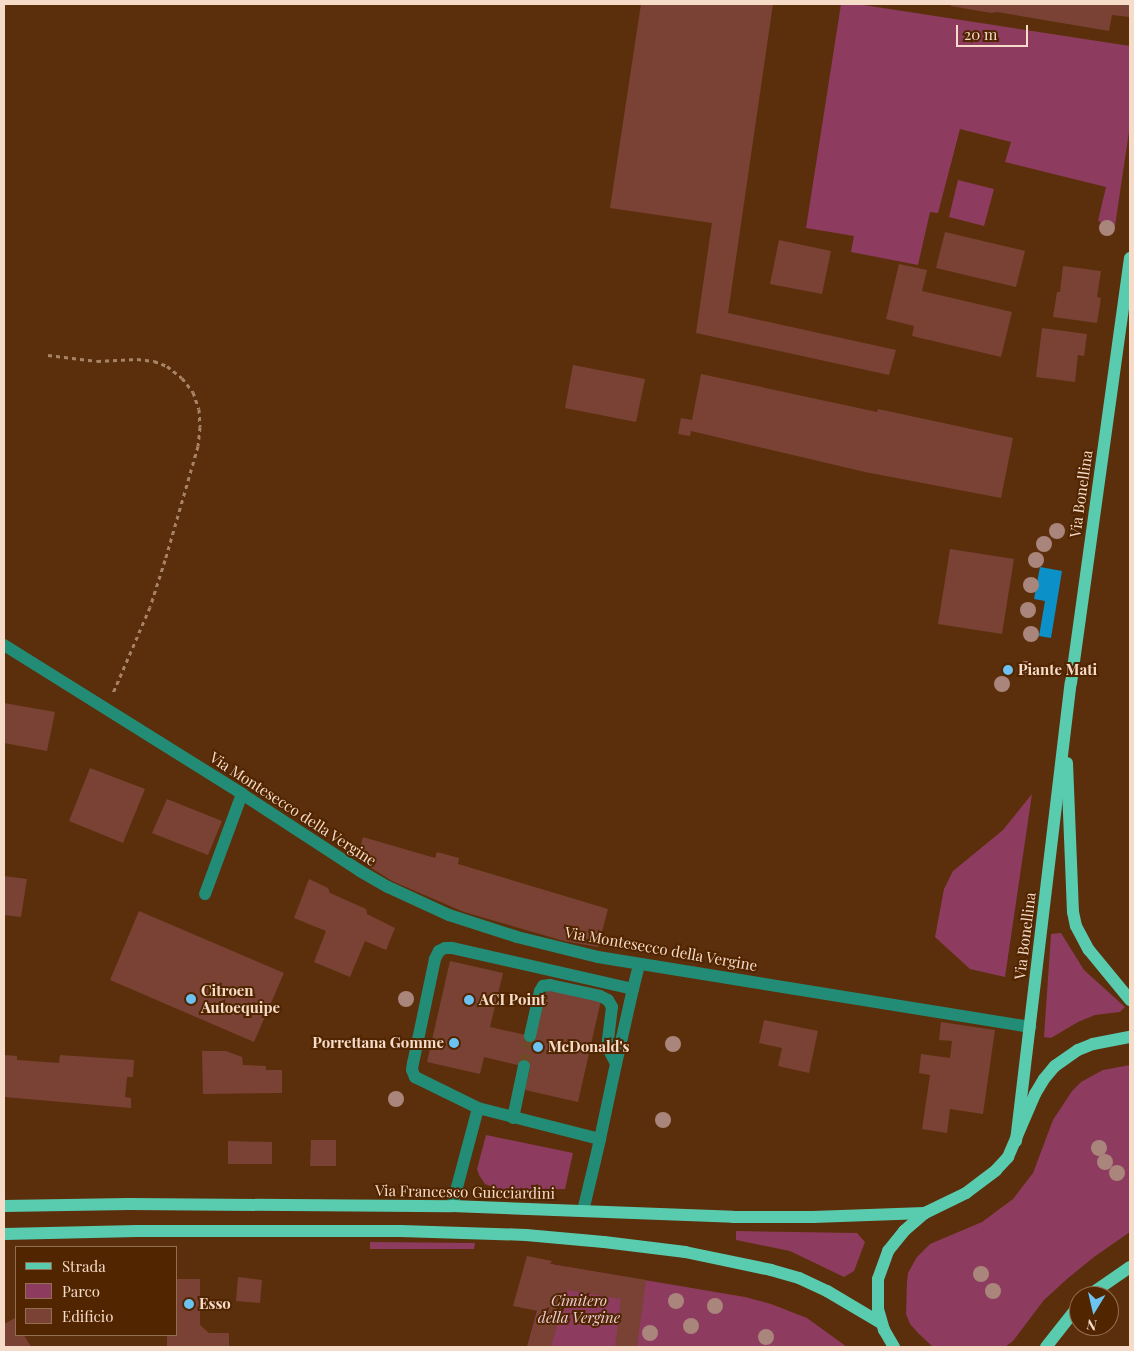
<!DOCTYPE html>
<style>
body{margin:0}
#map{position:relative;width:1134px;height:1351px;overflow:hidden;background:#5b2f0b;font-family:"Playfair Display",serif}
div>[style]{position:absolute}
.green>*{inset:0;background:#8d3b5f}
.water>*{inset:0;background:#0b91c8}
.building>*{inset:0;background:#794235}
.minor-tunnel>*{height:12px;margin-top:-6px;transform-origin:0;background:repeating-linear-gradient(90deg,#724928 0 12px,transparent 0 18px)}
.path>*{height:3px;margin-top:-1.5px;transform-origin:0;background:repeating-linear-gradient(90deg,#a78368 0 4px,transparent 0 8px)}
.minor>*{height:12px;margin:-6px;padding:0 6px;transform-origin:6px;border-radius:6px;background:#228c76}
.major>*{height:12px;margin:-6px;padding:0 6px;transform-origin:6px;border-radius:6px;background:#59ccb0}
.trees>*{width:16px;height:16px;margin:-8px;border-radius:50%;background:#aa857b}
.dots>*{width:14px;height:14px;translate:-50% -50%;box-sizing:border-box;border:2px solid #502500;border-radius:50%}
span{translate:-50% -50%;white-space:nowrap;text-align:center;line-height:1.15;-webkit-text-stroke:4px #502500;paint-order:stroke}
.street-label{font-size:15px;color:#f7dbc9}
.poi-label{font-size:15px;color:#f7dbc9;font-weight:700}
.left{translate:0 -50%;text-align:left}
.right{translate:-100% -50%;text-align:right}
.park-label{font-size:15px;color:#ebccd7;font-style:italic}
.frame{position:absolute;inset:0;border:5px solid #f7dbc9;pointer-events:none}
.legend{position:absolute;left:15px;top:1246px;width:162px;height:90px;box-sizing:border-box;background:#502500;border:1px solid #936e50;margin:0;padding:6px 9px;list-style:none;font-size:15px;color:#f7dbc9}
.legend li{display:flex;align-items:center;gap:10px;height:25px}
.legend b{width:25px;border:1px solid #936e50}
.north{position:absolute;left:1069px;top:1286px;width:50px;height:50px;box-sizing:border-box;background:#502500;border:1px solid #936e50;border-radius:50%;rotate:189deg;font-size:14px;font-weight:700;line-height:20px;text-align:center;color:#f7dbc9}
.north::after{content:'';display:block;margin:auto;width:18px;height:22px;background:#6cc3f2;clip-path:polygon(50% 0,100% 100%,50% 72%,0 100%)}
.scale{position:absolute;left:956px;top:25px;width:72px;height:22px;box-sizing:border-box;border:2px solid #f7dbc9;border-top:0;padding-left:6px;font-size:15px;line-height:18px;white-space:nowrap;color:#f7dbc9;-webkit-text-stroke:4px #502500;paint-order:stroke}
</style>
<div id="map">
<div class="green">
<div style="clip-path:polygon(841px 4px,857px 4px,1130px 46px,1130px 125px,1115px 226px,1098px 221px,1106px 187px,1005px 162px,1011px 142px,960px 129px,938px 213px,930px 212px,918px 265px,851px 252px,854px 236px,806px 228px)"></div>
<div style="clip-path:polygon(958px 180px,994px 189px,984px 226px,949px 217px)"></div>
<div style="clip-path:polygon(1032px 794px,1005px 977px,970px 969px,935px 937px,944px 889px,953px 871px,1003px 830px)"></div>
<div style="clip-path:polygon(1061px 933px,1084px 970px,1125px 1007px,1120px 1012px,1095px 1015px,1078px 1022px,1051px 1038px,1044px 1037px,1051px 934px)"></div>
<div style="clip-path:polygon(1130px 1065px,1130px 1232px,1094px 1257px,1067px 1279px,1044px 1300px,1013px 1341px,1005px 1347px,933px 1347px,919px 1334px,910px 1324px,906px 1314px,907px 1282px,908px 1273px,917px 1257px,930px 1244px,982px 1222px,1013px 1199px,1033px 1173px,1053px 1120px,1072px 1091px,1081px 1082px,1103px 1070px)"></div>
<div style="clip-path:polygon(486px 1135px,573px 1153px,565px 1189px,502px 1190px,485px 1184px,479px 1175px,477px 1169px)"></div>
<div style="clip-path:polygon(736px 1231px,857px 1233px,865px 1242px,854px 1271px,844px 1277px,790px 1251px,736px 1240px)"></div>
<div style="clip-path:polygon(370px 1242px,475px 1243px,474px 1249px,370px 1249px)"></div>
<div style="clip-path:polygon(550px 1264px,745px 1297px,771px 1304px,807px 1318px,847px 1347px,527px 1347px)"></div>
</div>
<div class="water">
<div style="clip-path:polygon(1040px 567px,1062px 571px,1051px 638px,1039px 636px,1045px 601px,1034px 599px)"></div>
</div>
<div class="building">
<div style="clip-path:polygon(641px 4px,773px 4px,728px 313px,896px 350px,889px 375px,696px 333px,712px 223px,610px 208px)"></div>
<div style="clip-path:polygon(951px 4px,1130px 4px,1130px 17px,1112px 15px,1109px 31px,997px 12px,991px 13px,951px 6px)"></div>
<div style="clip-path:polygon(945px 232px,1025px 251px,1016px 287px,936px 268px)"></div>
<div style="clip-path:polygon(779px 240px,831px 251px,822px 294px,770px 284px)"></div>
<div style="clip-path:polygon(899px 264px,927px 270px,922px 291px,1012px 312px,1001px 357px,912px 336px,914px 326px,886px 319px)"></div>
<div style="clip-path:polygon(1063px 266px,1101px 271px,1097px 297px,1101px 298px,1097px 323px,1053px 317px,1057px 292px,1060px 292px)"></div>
<div style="clip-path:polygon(1042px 328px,1087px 334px,1084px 356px,1078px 355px,1075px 382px,1036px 377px)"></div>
<div style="clip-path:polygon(573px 365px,645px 379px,636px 422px,565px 408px)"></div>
<div style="clip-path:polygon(701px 374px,877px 412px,878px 409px,1013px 438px,1001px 498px,865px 472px,691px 431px,690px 436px,678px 434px,681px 418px,692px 420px)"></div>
<div style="clip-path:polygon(950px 549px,1014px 559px,1002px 634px,938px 624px)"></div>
<div style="clip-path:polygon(4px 703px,55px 712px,47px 751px,4px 743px)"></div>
<div style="clip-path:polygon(90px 768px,145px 789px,123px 843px,69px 821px)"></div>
<div style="clip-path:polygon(167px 799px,222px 821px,208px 855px,152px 833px)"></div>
<div style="clip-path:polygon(363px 837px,435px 858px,437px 852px,459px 858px,458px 864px,608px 909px,598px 947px,564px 941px,464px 912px,392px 881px,357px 859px)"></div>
<div style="clip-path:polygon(4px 876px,27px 879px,21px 917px,4px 915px)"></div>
<div style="clip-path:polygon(309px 879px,328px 888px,330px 893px,366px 909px,367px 914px,395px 928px,386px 950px,365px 941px,350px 977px,314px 962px,326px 931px,294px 918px)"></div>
<div style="clip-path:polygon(139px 911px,284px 973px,254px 1042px,110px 980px)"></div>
<div style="clip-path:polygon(450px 961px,503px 973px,490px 1027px,535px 1037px,546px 988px,601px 1000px,578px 1102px,525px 1090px,530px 1068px,484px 1057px,480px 1074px,427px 1062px)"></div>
<div style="clip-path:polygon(764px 1020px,818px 1031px,809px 1073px,778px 1066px,782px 1048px,759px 1043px)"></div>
<div style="clip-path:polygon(941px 1022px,995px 1030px,983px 1114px,950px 1109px,947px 1133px,922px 1129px,930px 1075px,919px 1073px,921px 1054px,950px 1058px,952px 1041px,939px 1040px)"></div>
<div style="clip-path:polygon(202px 1051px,226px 1051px,242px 1057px,243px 1065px,266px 1066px,266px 1070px,282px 1070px,282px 1093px,203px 1094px)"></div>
<div style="clip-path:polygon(4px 1055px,17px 1056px,17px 1060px,59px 1063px,60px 1055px,134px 1060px,133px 1077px,127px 1077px,125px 1097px,131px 1098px,131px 1108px,4px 1097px)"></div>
<div style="clip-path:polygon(311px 1140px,336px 1140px,336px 1166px,310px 1166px)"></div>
<div style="clip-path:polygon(228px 1141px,272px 1142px,272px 1164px,228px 1164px)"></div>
<div style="clip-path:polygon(527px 1256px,552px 1261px,550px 1264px,646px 1280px,637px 1347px,615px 1347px,621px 1299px,567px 1290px,551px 1347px,527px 1347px,538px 1311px,513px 1306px)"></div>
<div style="clip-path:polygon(238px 1277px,262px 1280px,260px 1303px,236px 1301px)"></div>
<div style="clip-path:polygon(176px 1279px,200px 1279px,200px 1325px,209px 1333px,229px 1333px,229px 1347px,167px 1347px,167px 1335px,176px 1335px)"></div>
<div style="clip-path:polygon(15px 1318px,16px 1335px,24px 1335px,31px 1347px,4px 1347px,4px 1324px)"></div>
</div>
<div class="minor-tunnel">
<div style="left:524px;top:1066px;width:31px;rotate:-79deg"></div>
</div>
<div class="path">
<div style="left:48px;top:355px;width:49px;rotate:7deg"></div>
<div style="left:97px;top:361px;width:40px;rotate:-2.9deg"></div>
<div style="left:137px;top:359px;width:17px;rotate:7deg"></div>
<div style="left:154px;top:361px;width:14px;rotate:21deg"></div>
<div style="left:167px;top:366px;width:19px;rotate:39deg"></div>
<div style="left:182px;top:378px;width:18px;rotate:52deg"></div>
<div style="left:193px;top:392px;width:18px;rotate:71deg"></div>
<div style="left:199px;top:409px;width:18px;rotate:87deg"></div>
<div style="left:200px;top:427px;width:19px;rotate:96deg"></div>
<div style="left:198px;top:446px;width:119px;rotate:106.1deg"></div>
<div style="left:165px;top:560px;width:49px;rotate:107.7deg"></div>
<div style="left:150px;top:607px;width:94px;rotate:113.3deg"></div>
</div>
<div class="minor">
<div style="left:4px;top:645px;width:281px;rotate:32deg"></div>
<div style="left:242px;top:794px;width:141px;rotate:33.1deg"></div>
<div style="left:360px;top:871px;width:32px;rotate:30deg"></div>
<div style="left:388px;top:887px;width:67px;rotate:24.7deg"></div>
<div style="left:449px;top:915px;width:71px;rotate:17.9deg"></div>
<div style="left:517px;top:937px;width:83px;rotate:13.9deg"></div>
<div style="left:598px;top:957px;width:438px;rotate:9.2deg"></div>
<div style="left:205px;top:894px;width:107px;rotate:-69.7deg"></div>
<div style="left:633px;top:989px;width:25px;rotate:-76deg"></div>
<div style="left:530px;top:1036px;width:46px;rotate:-77.5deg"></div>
<div style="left:540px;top:991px;width:6px;rotate:-59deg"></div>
<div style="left:543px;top:986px;width:7px;rotate:-8deg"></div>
<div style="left:550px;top:985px;width:51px;rotate:12.4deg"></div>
<div style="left:600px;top:996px;width:9px;rotate:27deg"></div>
<div style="left:608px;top:1000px;width:8px;rotate:60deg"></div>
<div style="left:612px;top:1007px;width:39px;rotate:97deg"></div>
<div style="left:607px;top:1046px;width:20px;rotate:63deg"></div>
<div style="left:513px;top:1118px;width:53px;rotate:-78.1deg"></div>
<div style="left:452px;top:1206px;width:101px;rotate:-75.1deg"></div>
<div style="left:583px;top:1211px;width:51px;rotate:-76.5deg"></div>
<div style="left:595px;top:1161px;width:23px;rotate:-77deg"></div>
<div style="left:600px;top:1139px;width:67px;rotate:-78deg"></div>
<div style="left:614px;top:1073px;width:86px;rotate:-77.3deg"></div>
<div style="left:633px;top:989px;width:186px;rotate:-167.2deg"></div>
<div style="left:452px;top:948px;width:7px;rotate:180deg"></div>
<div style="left:445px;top:948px;width:7px;rotate:153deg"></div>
<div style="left:439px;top:951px;width:9px;rotate:117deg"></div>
<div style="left:435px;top:959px;width:106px;rotate:101.9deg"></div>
<div style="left:413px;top:1063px;width:7px;rotate:98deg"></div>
<div style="left:412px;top:1070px;width:8px;rotate:67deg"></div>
<div style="left:415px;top:1077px;width:70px;rotate:26.2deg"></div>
<div style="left:478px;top:1108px;width:126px;rotate:14.3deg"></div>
</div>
<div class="major">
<div style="left:1067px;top:763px;width:149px;rotate:87.7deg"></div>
<div style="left:1073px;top:912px;width:14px;rotate:78deg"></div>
<div style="left:1076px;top:926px;width:27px;rotate:62deg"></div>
<div style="left:1089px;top:950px;width:65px;rotate:50.6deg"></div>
<div style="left:1016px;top:1141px;width:461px;rotate:-83.2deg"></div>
<div style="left:1071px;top:683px;width:429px;rotate:-82.1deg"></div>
<div style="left:4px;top:1206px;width:125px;rotate:-0.9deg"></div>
<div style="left:129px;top:1204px;width:323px;rotate:0.4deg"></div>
<div style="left:452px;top:1206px;width:281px;rotate:2.2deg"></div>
<div style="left:733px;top:1217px;width:80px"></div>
<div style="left:813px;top:1217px;width:112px;rotate:-2deg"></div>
<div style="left:4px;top:1234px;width:133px;rotate:-1.3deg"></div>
<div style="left:137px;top:1231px;width:264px"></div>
<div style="left:401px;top:1231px;width:125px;rotate:1.8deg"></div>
<div style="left:526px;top:1235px;width:78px;rotate:5.1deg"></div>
<div style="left:604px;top:1242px;width:82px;rotate:7deg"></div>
<div style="left:685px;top:1252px;width:88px;rotate:11.8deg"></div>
<div style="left:771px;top:1270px;width:29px;rotate:16deg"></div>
<div style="left:799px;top:1278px;width:31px;rotate:25deg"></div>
<div style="left:827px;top:1291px;width:63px;rotate:30.7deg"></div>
<div style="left:1088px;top:1296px;width:51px;rotate:-34.6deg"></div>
<div style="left:894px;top:1347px;width:20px;rotate:-120deg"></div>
<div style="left:884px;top:1330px;width:22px;rotate:-106deg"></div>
<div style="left:878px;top:1309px;width:30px;rotate:-90deg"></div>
<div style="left:878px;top:1279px;width:30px;rotate:-70deg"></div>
<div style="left:888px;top:1251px;width:26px;rotate:-51deg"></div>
<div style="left:904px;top:1231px;width:28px;rotate:-41deg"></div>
<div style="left:925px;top:1213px;width:46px;rotate:-26deg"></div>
<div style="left:966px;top:1193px;width:38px;rotate:-37deg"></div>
<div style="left:996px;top:1170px;width:18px;rotate:-47deg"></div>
<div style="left:1008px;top:1157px;width:69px;rotate:-66.8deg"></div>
<div style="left:1035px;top:1094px;width:17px;rotate:-59deg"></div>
<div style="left:1044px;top:1079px;width:17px;rotate:-50deg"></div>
<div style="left:1055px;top:1066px;width:28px;rotate:-35deg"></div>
<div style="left:1078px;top:1050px;width:16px;rotate:-22deg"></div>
<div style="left:1093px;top:1044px;width:38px;rotate:-11deg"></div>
<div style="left:1046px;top:1347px;width:53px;rotate:-51.8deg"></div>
</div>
<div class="trees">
<div style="left:1107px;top:228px"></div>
<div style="left:1057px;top:531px"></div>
<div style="left:1044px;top:544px"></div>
<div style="left:1036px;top:560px"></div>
<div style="left:1031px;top:585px"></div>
<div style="left:1028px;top:610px"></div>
<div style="left:1031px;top:634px"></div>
<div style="left:1026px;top:669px"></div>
<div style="left:1002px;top:684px"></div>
<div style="left:406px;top:999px"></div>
<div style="left:673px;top:1044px"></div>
<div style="left:396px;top:1099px"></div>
<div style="left:663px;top:1120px"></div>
<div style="left:1099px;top:1148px"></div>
<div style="left:1105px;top:1162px"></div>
<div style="left:1117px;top:1173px"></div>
<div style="left:981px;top:1274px"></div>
<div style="left:993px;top:1291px"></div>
<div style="left:676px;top:1301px"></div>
<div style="left:715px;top:1306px"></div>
<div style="left:691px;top:1326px"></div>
<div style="left:650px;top:1333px"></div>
<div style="left:766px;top:1337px"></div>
</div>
<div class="dots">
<div style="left:1008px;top:670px;background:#6cc3f2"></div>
<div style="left:191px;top:999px;background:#6cc3f2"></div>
<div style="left:469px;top:1000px;background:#6cc3f2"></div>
<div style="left:454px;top:1043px;background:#6cc3f2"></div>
<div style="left:538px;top:1047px;background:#6cc3f2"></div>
<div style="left:189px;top:1304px;background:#6cc3f2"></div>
</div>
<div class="street-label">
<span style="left:1081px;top:494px;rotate:-82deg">Via Bonellina</span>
<span style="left:293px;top:809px;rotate:33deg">Via Montesecco della Vergine</span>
<span style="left:1025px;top:936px;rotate:-83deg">Via Bonellina</span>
<span style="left:661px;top:949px;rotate:10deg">Via Montesecco della Vergine</span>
<span style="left:465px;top:1192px;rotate:1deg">Via Francesco Guicciardini</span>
</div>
<div class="poi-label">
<span class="left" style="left:1018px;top:670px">Piante Mati</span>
<span class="left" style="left:201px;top:999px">Citroen<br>Autoequipe</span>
<span class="left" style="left:479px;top:1000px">ACI Point</span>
<span class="right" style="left:444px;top:1043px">Porrettana Gomme</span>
<span class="left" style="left:548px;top:1047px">McDonald's</span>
<span class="left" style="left:199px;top:1304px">Esso</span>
</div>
<div class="park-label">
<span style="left:579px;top:1309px">Cimitero<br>della Vergine</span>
</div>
<div class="frame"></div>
<ul class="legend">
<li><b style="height:6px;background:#59ccb0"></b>Strada</li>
<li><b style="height:14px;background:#8d3b5f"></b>Parco</li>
<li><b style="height:14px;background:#794235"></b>Edificio</li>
</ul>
<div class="north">N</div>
<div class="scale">20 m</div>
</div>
